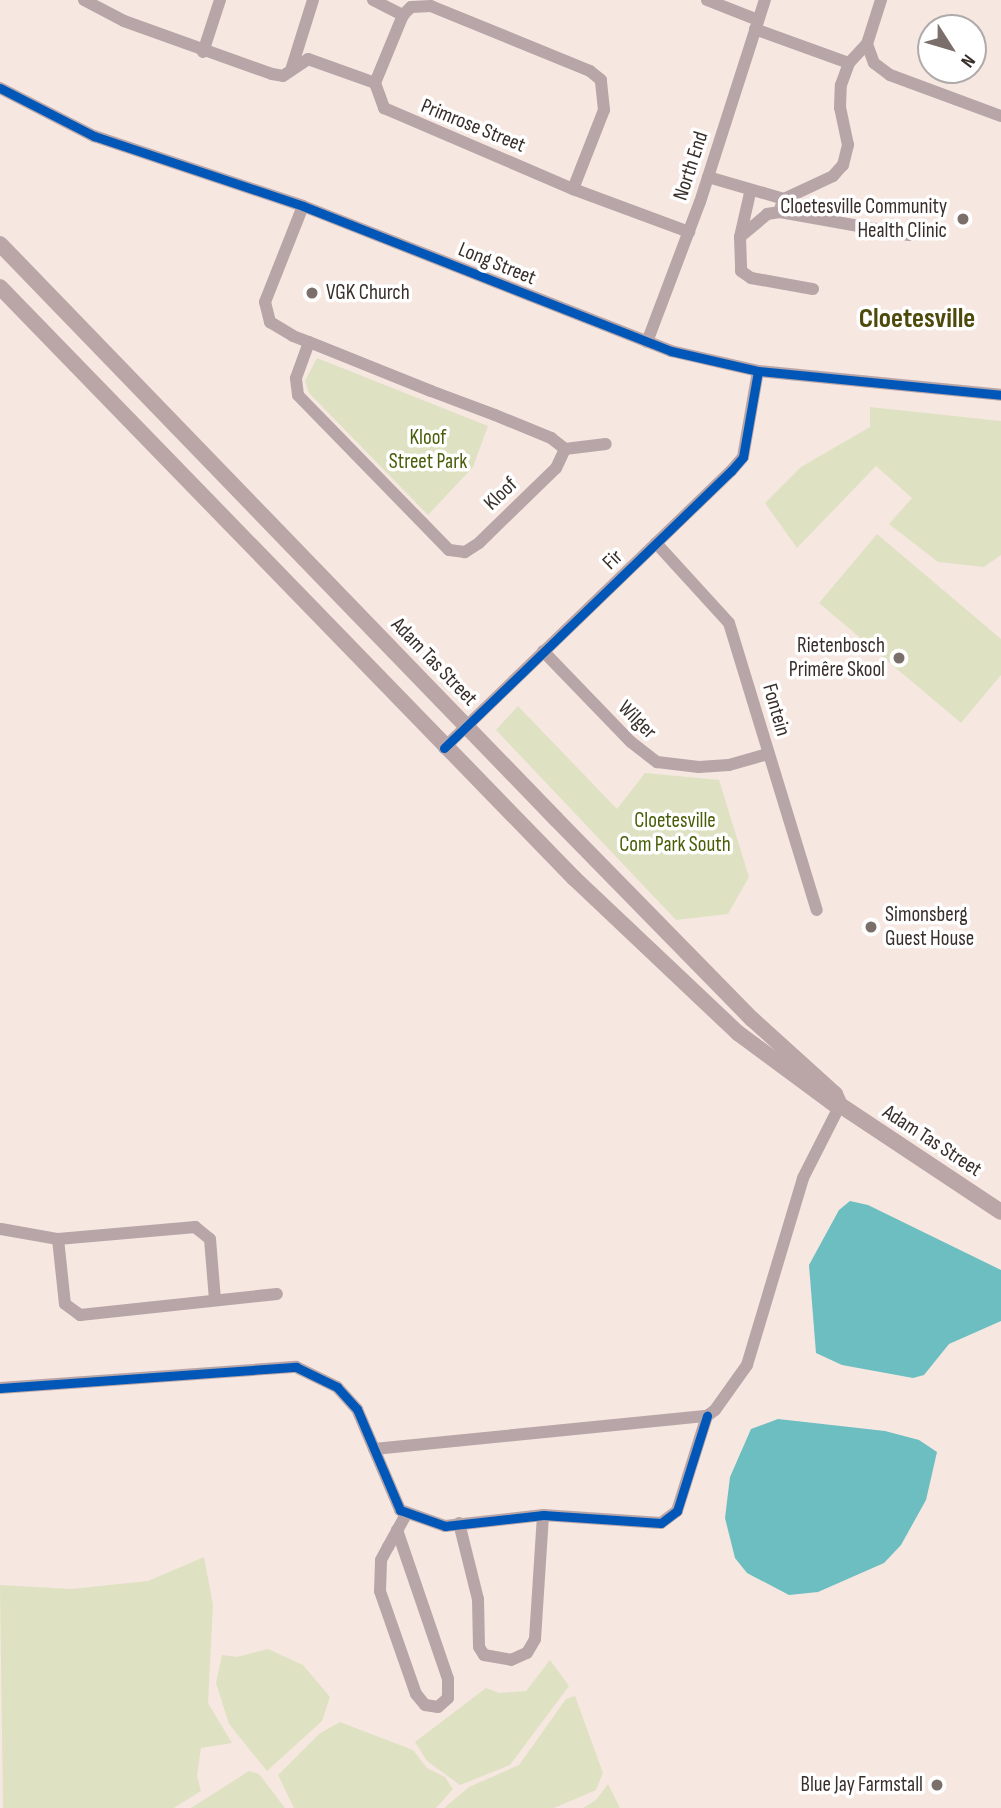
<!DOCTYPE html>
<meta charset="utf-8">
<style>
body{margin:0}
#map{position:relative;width:1001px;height:1808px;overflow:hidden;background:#f6e7e1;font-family:"Sofia Sans Condensed",sans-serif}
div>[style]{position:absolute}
.green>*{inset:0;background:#dee2c2}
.water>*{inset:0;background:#6cbec0}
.minor>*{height:12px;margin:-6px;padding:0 6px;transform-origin:6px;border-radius:6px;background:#b8a5a8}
.major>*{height:16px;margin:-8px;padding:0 8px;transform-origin:8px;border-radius:8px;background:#baa5a7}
.cycleway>*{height:9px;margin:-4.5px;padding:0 4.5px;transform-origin:4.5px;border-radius:4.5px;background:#0057b8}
.dots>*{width:19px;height:19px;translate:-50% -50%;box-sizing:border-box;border:4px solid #fff;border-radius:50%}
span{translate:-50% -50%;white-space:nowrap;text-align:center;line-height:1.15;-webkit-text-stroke:7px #fff;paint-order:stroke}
.street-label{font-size:21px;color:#382e2a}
.poi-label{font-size:21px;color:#382e2a}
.right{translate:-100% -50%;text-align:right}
.left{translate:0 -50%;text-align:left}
.park-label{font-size:21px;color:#485e08}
.district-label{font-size:28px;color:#4e4a0b;font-weight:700}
.north{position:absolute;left:917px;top:14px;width:70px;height:70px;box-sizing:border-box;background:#fff;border:2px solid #afabaa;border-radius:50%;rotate:127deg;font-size:19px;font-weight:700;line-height:28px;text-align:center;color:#382e2a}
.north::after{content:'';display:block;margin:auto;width:24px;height:32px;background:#7a6f6a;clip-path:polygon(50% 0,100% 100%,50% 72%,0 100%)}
</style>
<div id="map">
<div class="green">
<div style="clip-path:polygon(317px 358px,488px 426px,473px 467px,428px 515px,309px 393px,305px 381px)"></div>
<div style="clip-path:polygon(870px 407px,1001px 421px,1001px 555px,984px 567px,938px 562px,889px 524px,912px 498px,876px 466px,797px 548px,765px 503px,801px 467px,870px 427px)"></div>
<div style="clip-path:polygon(877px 534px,1001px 639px,1001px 675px,961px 723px,819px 603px)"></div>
<div style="clip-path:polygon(518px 706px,617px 809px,645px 773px,719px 780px,749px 877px,728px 914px,676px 920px,496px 730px)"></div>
<div style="clip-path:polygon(204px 1557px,213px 1605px,208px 1703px,232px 1743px,201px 1748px,197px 1776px,201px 1791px,174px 1808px,3px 1808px,0 1585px,71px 1589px,148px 1581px)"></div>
<div style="clip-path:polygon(268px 1649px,303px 1665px,330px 1697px,322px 1721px,267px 1771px,229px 1724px,216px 1683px,222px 1655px,237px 1657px)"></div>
<div style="clip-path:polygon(550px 1660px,569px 1686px,510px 1765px,460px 1785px,427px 1761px,415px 1742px,486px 1688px,499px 1693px,526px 1691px)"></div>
<div style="clip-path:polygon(575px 1696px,603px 1773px,596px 1790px,554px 1808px,444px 1808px,469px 1787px,519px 1765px,566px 1699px)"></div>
<div style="clip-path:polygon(340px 1722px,413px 1750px,427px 1768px,445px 1777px,453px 1789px,436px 1808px,294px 1808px,278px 1775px,319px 1734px)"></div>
<div style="clip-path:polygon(249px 1771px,259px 1774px,285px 1808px,191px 1808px)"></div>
<div style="clip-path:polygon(608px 1784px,620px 1808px,583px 1808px,596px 1800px)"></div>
</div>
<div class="water">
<div style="clip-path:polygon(850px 1201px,868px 1205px,1001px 1270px,1001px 1321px,949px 1344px,924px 1375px,913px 1378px,842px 1365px,816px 1353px,809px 1265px,839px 1210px)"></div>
<div style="clip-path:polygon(778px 1419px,885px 1431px,919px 1440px,937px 1452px,926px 1500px,901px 1545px,884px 1563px,818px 1592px,789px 1595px,747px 1573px,735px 1558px,725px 1518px,730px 1477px,751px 1429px)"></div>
</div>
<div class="minor">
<div style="left:84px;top:0;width:45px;rotate:27.7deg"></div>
<div style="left:124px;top:21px;width:157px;rotate:19.7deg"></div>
<div style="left:272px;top:74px;width:11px;rotate:10deg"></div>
<div style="left:283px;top:76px;width:30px;rotate:-34deg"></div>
<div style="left:308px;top:59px;width:71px;rotate:19.7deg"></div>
<div style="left:373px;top:0;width:34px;rotate:27deg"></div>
<div style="left:707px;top:0;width:55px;rotate:21.4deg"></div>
<div style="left:881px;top:0;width:46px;rotate:107.7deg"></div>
<div style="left:867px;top:44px;width:20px;rotate:70deg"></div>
<div style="left:874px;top:63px;width:20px;rotate:37deg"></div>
<div style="left:890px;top:75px;width:118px;rotate:20.3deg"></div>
<div style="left:755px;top:29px;width:100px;rotate:19.9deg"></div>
<div style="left:203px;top:52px;width:55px;rotate:-71.9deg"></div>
<div style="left:292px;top:67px;width:70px;rotate:-72.6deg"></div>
<div style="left:0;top:88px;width:106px;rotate:27.1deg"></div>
<div style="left:94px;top:136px;width:220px;rotate:18.5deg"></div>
<div style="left:303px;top:206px;width:396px;rotate:21.5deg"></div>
<div style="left:671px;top:351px;width:89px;rotate:12.9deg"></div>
<div style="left:758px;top:371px;width:244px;rotate:5.6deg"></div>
<div style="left:708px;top:177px;width:79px;rotate:16.1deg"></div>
<div style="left:784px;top:199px;width:54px;rotate:-25.1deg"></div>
<div style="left:833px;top:176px;width:15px;rotate:-48deg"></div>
<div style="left:843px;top:165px;width:21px;rotate:-76deg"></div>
<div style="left:848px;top:145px;width:38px;rotate:-102deg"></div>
<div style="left:840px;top:108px;width:23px;rotate:-88deg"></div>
<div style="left:841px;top:85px;width:23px;rotate:-70deg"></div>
<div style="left:849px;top:63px;width:26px;rotate:-47deg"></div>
<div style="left:573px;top:189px;width:85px;rotate:-68.6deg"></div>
<div style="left:604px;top:110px;width:30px;rotate:-96deg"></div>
<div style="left:601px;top:80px;width:14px;rotate:-141deg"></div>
<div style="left:590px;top:71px;width:172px;rotate:-157.8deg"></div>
<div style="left:431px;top:6px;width:20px;rotate:177deg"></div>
<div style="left:411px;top:7px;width:11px;rotate:135deg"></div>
<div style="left:403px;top:15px;width:74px;rotate:112.4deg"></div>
<div style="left:375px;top:83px;width:27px;rotate:70deg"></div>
<div style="left:384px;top:108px;width:206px;rotate:23.2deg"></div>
<div style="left:573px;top:189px;width:124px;rotate:20.3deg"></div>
<div style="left:750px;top:193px;width:45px;rotate:102.8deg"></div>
<div style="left:740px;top:237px;width:34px;rotate:88deg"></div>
<div style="left:741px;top:271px;width:12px;rotate:35deg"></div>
<div style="left:751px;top:278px;width:63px;rotate:10.1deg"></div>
<div style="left:303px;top:206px;width:103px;rotate:111.6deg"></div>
<div style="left:265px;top:302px;width:21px;rotate:76deg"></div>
<div style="left:270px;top:322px;width:27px;rotate:31deg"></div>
<div style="left:293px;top:336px;width:17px;rotate:21deg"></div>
<div style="left:309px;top:342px;width:131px;rotate:21.9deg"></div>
<div style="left:431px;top:391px;width:68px;rotate:20.6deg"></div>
<div style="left:495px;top:415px;width:61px;rotate:22.3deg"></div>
<div style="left:551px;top:438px;width:18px;rotate:38deg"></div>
<div style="left:565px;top:449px;width:21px;rotate:115deg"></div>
<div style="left:556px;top:468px;width:107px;rotate:135.8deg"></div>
<div style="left:479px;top:543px;width:17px;rotate:147deg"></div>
<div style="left:465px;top:552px;width:16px;rotate:-173deg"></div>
<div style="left:449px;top:550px;width:216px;rotate:-134.3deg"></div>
<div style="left:298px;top:395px;width:17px;rotate:-97deg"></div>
<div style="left:296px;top:378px;width:38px;rotate:-70deg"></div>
<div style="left:780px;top:212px;width:131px;rotate:10.1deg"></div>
<div style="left:740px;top:237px;width:35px;rotate:-40deg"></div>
<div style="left:767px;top:214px;width:13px;rotate:-9deg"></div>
<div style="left:780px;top:212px;width:6px;rotate:-81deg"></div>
<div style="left:647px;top:342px;width:150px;rotate:-69.3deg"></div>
<div style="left:700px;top:202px;width:212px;rotate:-72.2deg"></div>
<div style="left:565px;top:449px;width:41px;rotate:-7deg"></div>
<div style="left:656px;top:543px;width:108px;rotate:47.6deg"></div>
<div style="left:729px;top:623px;width:300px;rotate:73deg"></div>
<div style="left:543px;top:651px;width:127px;rotate:46deg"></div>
<div style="left:631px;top:742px;width:33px;rotate:38deg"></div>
<div style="left:657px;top:762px;width:42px;rotate:6.8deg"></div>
<div style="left:699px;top:767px;width:30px;rotate:-4deg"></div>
<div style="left:729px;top:765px;width:41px;rotate:-15.8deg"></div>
<div style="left:444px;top:748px;width:399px;rotate:-44deg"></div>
<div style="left:731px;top:471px;width:18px;rotate:-49deg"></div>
<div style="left:743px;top:457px;width:87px;rotate:-80.1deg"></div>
<div style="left:1px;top:1229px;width:58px;rotate:10deg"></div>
<div style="left:58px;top:1239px;width:138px;rotate:-5deg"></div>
<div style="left:195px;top:1227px;width:19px;rotate:39deg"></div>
<div style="left:210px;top:1239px;width:61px;rotate:85.3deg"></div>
<div style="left:58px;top:1239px;width:65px;rotate:83.9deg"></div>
<div style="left:65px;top:1304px;width:19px;rotate:36deg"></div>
<div style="left:80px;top:1315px;width:198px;rotate:-6.1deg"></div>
<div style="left:0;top:1388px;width:297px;rotate:-4.1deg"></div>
<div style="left:296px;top:1367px;width:46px;rotate:26deg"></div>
<div style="left:337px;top:1387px;width:30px;rotate:48deg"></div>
<div style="left:357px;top:1409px;width:110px;rotate:66.9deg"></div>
<div style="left:400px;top:1510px;width:48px;rotate:19.6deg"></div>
<div style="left:445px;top:1526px;width:99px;rotate:-6.4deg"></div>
<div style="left:543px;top:1515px;width:118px;rotate:3.9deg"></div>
<div style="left:661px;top:1523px;width:20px;rotate:-37deg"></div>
<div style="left:677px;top:1511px;width:100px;rotate:-72.5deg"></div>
<div style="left:374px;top:1449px;width:335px;rotate:-5.7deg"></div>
<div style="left:707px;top:1416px;width:10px;rotate:-37deg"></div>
<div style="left:715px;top:1410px;width:55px;rotate:-54.6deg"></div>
<div style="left:747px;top:1365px;width:195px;rotate:-73.3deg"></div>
<div style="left:803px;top:1178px;width:82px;rotate:-63.1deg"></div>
<div style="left:459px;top:1523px;width:78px;rotate:76deg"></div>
<div style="left:478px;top:1599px;width:48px;rotate:88.8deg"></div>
<div style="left:479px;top:1647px;width:9px;rotate:58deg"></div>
<div style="left:484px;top:1655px;width:27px;rotate:10deg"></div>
<div style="left:511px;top:1660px;width:17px;rotate:-24deg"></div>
<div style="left:527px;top:1653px;width:16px;rotate:-60deg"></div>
<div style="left:535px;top:1639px;width:124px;rotate:-86.3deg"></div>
<div style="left:397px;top:1530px;width:157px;rotate:71.1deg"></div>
<div style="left:448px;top:1679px;width:19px;rotate:90deg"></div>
<div style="left:448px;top:1698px;width:13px;rotate:138deg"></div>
<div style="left:438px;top:1707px;width:13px;rotate:-171deg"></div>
<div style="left:425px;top:1705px;width:14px;rotate:-129deg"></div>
<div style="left:416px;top:1694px;width:109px;rotate:-109.3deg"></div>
<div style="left:380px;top:1591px;width:31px;rotate:-88deg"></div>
<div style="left:381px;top:1560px;width:15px;rotate:-62deg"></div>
<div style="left:388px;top:1547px;width:38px;rotate:-61deg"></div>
</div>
<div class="major">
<div style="left:0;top:244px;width:800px;rotate:45.96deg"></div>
<div style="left:556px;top:819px;width:280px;rotate:45.6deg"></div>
<div style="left:752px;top:1019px;width:112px;rotate:42.1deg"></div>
<div style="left:835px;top:1094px;width:12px;rotate:66deg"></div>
<div style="left:840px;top:1105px;width:193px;rotate:33.6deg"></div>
<div style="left:0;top:287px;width:824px;rotate:45.84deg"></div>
<div style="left:574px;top:878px;width:226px;rotate:43.4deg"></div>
<div style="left:738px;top:1033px;width:119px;rotate:36.5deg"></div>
</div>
<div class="cycleway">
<div style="left:0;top:88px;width:106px;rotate:27.1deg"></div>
<div style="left:94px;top:136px;width:220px;rotate:18.5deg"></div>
<div style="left:303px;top:206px;width:396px;rotate:21.5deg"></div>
<div style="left:671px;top:351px;width:89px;rotate:12.9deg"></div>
<div style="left:758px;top:371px;width:244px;rotate:5.6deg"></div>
<div style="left:444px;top:748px;width:399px;rotate:-44deg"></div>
<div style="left:731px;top:471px;width:18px;rotate:-49deg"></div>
<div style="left:743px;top:457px;width:87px;rotate:-80.1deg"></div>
<div style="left:0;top:1388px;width:297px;rotate:-4.1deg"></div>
<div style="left:296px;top:1367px;width:46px;rotate:26deg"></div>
<div style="left:337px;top:1387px;width:30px;rotate:48deg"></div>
<div style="left:357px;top:1409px;width:110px;rotate:66.9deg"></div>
<div style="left:400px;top:1510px;width:48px;rotate:19.6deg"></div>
<div style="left:445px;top:1526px;width:99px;rotate:-6.4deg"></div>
<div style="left:543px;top:1515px;width:118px;rotate:3.9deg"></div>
<div style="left:661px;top:1523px;width:20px;rotate:-37deg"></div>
<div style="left:677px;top:1511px;width:100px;rotate:-72.5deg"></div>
</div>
<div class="dots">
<div style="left:963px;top:219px;background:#7a6f6a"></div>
<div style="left:312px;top:293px;background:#7a6f6a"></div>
<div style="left:899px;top:658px;background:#7a6f6a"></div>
<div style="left:871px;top:927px;background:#7a6f6a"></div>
<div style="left:937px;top:1785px;background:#7a6f6a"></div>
</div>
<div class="street-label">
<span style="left:473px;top:126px;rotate:22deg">Primrose Street</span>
<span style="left:691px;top:166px;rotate:-72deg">North End</span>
<span style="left:497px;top:264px;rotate:22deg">Long Street</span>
<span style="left:501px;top:494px;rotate:-44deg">Kloof</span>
<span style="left:613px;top:560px;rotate:-44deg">Fir</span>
<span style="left:434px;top:662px;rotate:46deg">Adam Tas Street</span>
<span style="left:776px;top:710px;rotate:74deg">Fontein</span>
<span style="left:637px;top:720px;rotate:45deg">Wilger</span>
<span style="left:932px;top:1141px;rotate:33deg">Adam Tas Street</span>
</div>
<div class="poi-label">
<span class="right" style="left:947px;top:219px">Cloetesville Community<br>Health Clinic</span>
<span class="left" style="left:326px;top:293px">VGK Church</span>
<span class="right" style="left:885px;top:658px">Rietenbosch<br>Primêre Skool</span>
<span class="left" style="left:885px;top:927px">Simonsberg<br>Guest House</span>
<span class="right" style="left:923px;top:1785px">Blue Jay Farmstall</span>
</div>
<div class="park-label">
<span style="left:428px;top:450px">Kloof<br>Street Park</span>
<span style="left:675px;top:833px">Cloetesville<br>Com Park South</span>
</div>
<div class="district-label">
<span style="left:917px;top:319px">Cloetesville</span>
</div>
<div class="north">N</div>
</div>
